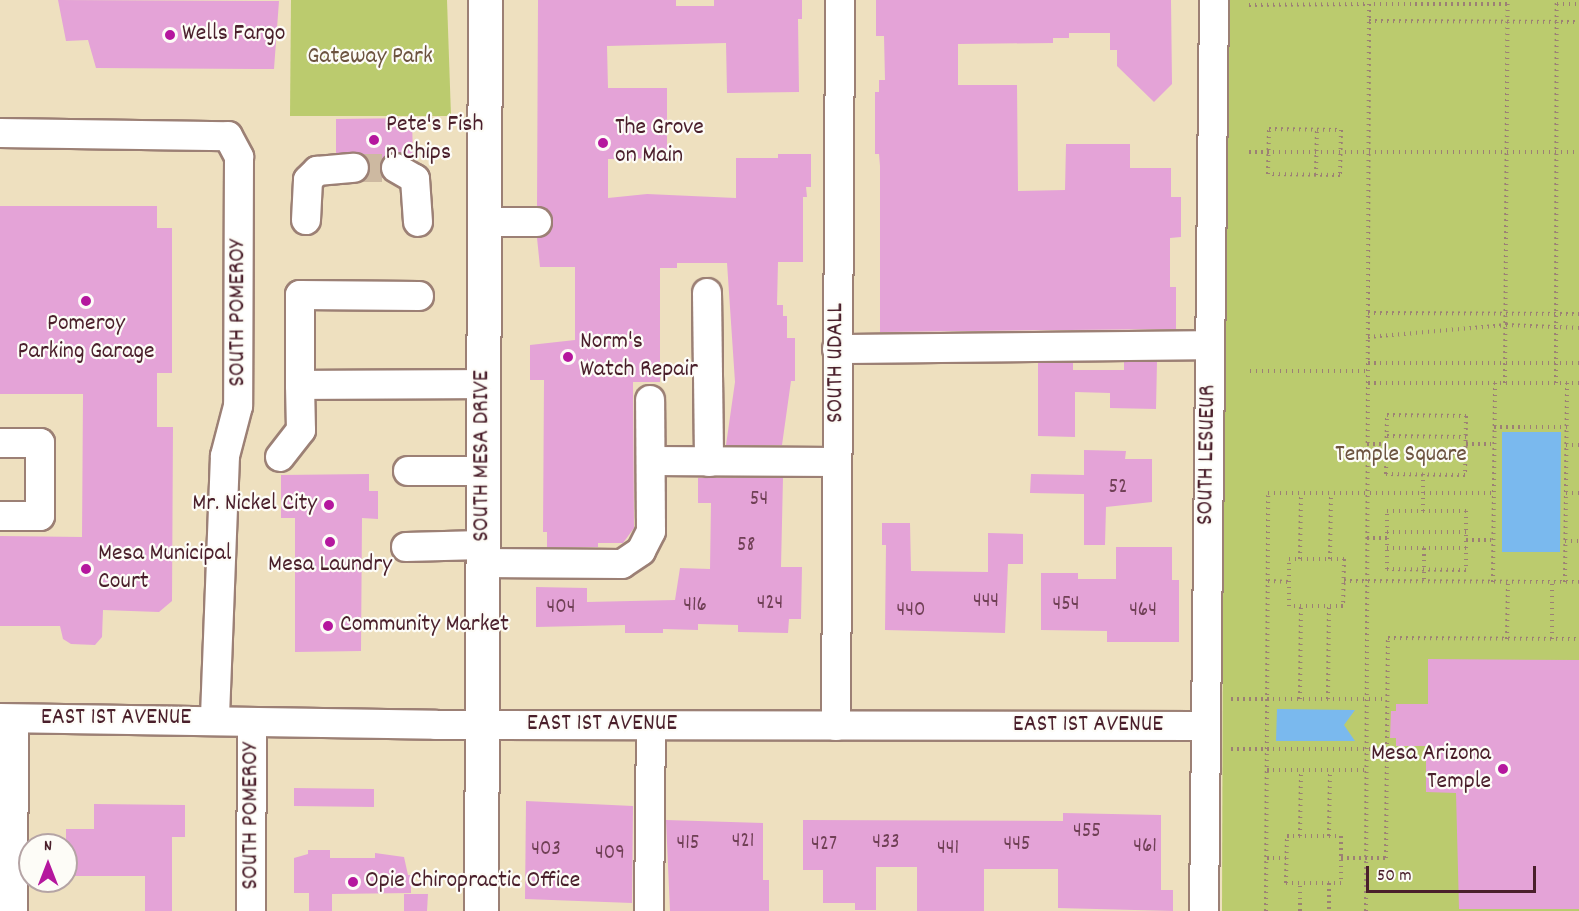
<!DOCTYPE html>
<style>
body{margin:0}
#map{position:relative;width:1579px;height:911px;overflow:hidden;background:#eee0bf;font-family:Dekko,sans-serif}
div>[style]{position:absolute}
.green>*{inset:0;background:#bbcb6e}
.water>*{inset:0;background:#7ab9ee}
.building>*{inset:0;background:#e4a3d7}
.minor-tunnel>*{height:28px;margin-top:-14px;transform-origin:0;background:repeating-linear-gradient(90deg,#cdb9a1 0 28px,transparent 0 42px)}
.path>*{height:4px;margin-top:-2px;transform-origin:0;background:repeating-linear-gradient(90deg,#9c8075 0 1.5px,transparent 0 6px)}
.roads{filter:drop-shadow(2px 0 #9c8075) drop-shadow(-2px 0 #9c8075) drop-shadow(0 2px #9c8075) drop-shadow(0 -2px #9c8075)}
.minor>*{height:28px;margin:-14px;padding:0 14px;transform-origin:14px;border-radius:14px;background:#fff}
.major>*{height:33px;margin:-16.5px;padding:0 16.5px;transform-origin:16.5px;border-radius:16.5px;background:#fff}
.dots>*{width:16px;height:16px;translate:-50% -50%;box-sizing:border-box;border:3px solid #fdfcf7;border-radius:50%}
span{translate:-50% -50%;white-space:nowrap;text-align:center;line-height:1.15;-webkit-text-stroke:4.5px #fdfcf7;paint-order:stroke}
.number-label{font-size:21px;color:#704056}
.number-label span{-webkit-text-stroke-width:0}
.poi-label{font-size:24px;color:#4a1f2b}
.left{translate:0 -50%;text-align:left}
.right{translate:-100% -50%;text-align:right}
.park-label{font-size:24px;color:#6c533f}
.street-label{font-size:24px;color:#4a1f2b}
.north{position:absolute;left:18px;top:833px;width:60px;height:60px;box-sizing:border-box;background:#fdfcf7;border:2px solid #b5a4a5;border-radius:50%;rotate:0deg;font-size:16px;font-weight:700;line-height:24px;text-align:center;color:#4a1f2b}
.north::after{content:'';display:block;margin:auto;width:21px;height:27px;background:#b5179e;clip-path:polygon(50% 0,100% 100%,50% 72%,0 100%)}
.scale{position:absolute;left:1366px;top:866px;width:170px;height:27px;box-sizing:border-box;border:3px solid #4a1f2b;border-top:0;padding-left:8px;font-size:18px;line-height:21px;white-space:nowrap;color:#4a1f2b;-webkit-text-stroke:4px #fdfcf7;paint-order:stroke}
</style>
<div id="map">
<div class="green">
<div style="clip-path:polygon(291px 0,447px 0,451px 116px,290px 116px)"></div>
<div style="clip-path:polygon(1225px 0,1579px 0,1579px 911px,1222px 911px)"></div>
</div>
<div class="water">
<div style="clip-path:polygon(1502px 432px,1561px 432px,1560px 552px,1502px 552px)"></div>
<div style="clip-path:polygon(1277px 709px,1355px 710px,1344px 725px,1355px 741px,1276px 741px)"></div>
</div>
<div class="building">
<div style="clip-path:polygon(58px 0,279px 1px,274px 69px,96px 68px,88px 40px,66px 41px)"></div>
<div style="clip-path:polygon(538px 0,676px 0,676px 6px,714px 6px,714px 0,802px 0,802px 19px,798px 19px,799px 92px,727px 93px,726px 43px,607px 46px,608px 88px,667px 88px,667px 158px,608px 159px,608px 198px,647px 194px,736px 198px,736px 158px,778px 158px,778px 154px,811px 154px,811px 187px,806px 187px,807px 197px,803px 197px,803px 262px,778px 262px,777px 305px,783px 305px,783px 316px,787px 316px,787px 338px,795px 338px,795px 381px,791px 381px,782px 445px,726px 445px,735px 382px,727px 263px,677px 263px,677px 268px,660px 268px,660px 382px,633px 382px,634px 528px,623px 543px,598px 543px,598px 547px,547px 547px,547px 532px,543px 532px,544px 380px,530px 380px,530px 345px,575px 340px,575px 267px,540px 267px,537px 238px,551px 231px,553px 221px,546px 208px,537px 206px)"></div>
<div style="clip-path:polygon(876px 0,1171px 0,1172px 84px,1154px 102px,1117px 66px,1117px 50px,1110px 50px,1110px 33px,1069px 33px,1069px 38px,1053px 38px,1053px 43px,958px 44px,958px 85px,1017px 85px,1018px 191px,1065px 190px,1066px 144px,1130px 144px,1130px 168px,1171px 168px,1171px 197px,1181px 197px,1181px 237px,1170px 238px,1170px 287px,1176px 287px,1176px 329px,880px 332px,880px 166px,879px 154px,875px 154px,875px 92px,879px 92px,879px 80px,885px 80px,884px 36px,876px 36px)"></div>
<div style="clip-path:polygon(412px 118px,413px 159px,397px 152px,387px 154px,380px 167px,383px 178px,367px 178px,370px 166px,362px 153px,336px 153px,336px 119px)"></div>
<div style="clip-path:polygon(0 206px,157px 206px,157px 228px,172px 228px,172px 373px,157px 373px,157px 427px,173px 427px,172px 601px,159px 612px,103px 610px,102px 637px,95px 645px,71px 644px,63px 639px,60px 626px,0 626px,0 536px,82px 537px,83px 394px,0 394px)"></div>
<div style="clip-path:polygon(1124px 362px,1157px 362px,1156px 409px,1110px 408px,1110px 393px,1075px 392px,1075px 437px,1038px 436px,1038px 363px,1073px 363px,1073px 370px,1124px 370px)"></div>
<div style="clip-path:polygon(1084px 450px,1126px 451px,1125px 459px,1152px 459px,1152px 502px,1106px 507px,1105px 545px,1084px 545px,1084px 494px,1030px 493px,1031px 474px,1084px 475px)"></div>
<div style="clip-path:polygon(369px 474px,369px 491px,378px 491px,378px 519px,362px 518px,361px 651px,295px 652px,295px 518px,281px 518px,281px 475px)"></div>
<div style="clip-path:polygon(698px 478px,783px 478px,781px 567px,802px 567px,801px 619px,789px 619px,788px 633px,738px 632px,738px 625px,698px 624px,698px 630px,663px 629px,663px 633px,625px 633px,625px 625px,536px 627px,536px 587px,587px 588px,587px 602px,675px 600px,680px 568px,710px 569px,711px 503px,698px 503px)"></div>
<div style="clip-path:polygon(882px 523px,910px 523px,911px 571px,988px 572px,988px 533px,1023px 534px,1023px 564px,1008px 564px,1005px 633px,885px 630px,886px 545px,882px 545px)"></div>
<div style="clip-path:polygon(1116px 547px,1172px 547px,1172px 580px,1179px 580px,1179px 642px,1107px 642px,1107px 631px,1041px 630px,1041px 573px,1078px 573px,1078px 579px,1116px 579px)"></div>
<div style="clip-path:polygon(1428px 659px,1579px 660px,1579px 909px,1459px 909px,1456px 793px,1426px 792px,1426px 746px,1396px 746px,1396px 738px,1390px 738px,1391px 711px,1396px 711px,1396px 704px,1428px 704px)"></div>
<div style="clip-path:polygon(294px 788px,374px 789px,374px 807px,294px 806px)"></div>
<div style="clip-path:polygon(526px 801px,633px 806px,632px 903px,525px 899px)"></div>
<div style="clip-path:polygon(94px 804px,185px 805px,185px 837px,172px 837px,172px 911px,145px 911px,145px 876px,66px 876px,66px 829px,94px 829px)"></div>
<div style="clip-path:polygon(1063px 813px,1161px 815px,1161px 890px,1173px 890px,1173px 911px,1058px 908px,1058px 869px,984px 869px,984px 911px,917px 911px,917px 867px,876px 867px,876px 910px,855px 910px,855px 903px,823px 903px,823px 870px,803px 870px,803px 820px,1063px 821px)"></div>
<div style="clip-path:polygon(666px 820px,763px 823px,763px 880px,769px 880px,769px 911px,670px 911px)"></div>
<div style="clip-path:polygon(308px 850px,330px 850px,330px 858px,375px 858px,375px 853px,404px 857px,408px 875px,411px 875px,411px 893px,332px 894px,332px 911px,309px 911px,309px 893px,294px 893px,294px 858px,308px 854px)"></div>
<div style="clip-path:polygon(404px 894px,428px 894px,427px 911px,404px 911px)"></div>
</div>
<div class="minor-tunnel">
<div style="left:354px;top:168px;width:42px"></div>
</div>
<div class="path">
<div style="left:1507px;top:4px;width:138px;rotate:180deg"></div>
<div style="left:1369px;top:4px;width:359px;rotate:90.2deg"></div>
<div style="left:1368px;top:363px;width:211px"></div>
<div style="left:1557px;top:4px;width:22px"></div>
<div style="left:1249px;top:5px;width:120px;rotate:-0.5deg"></div>
<div style="left:1369px;top:21px;width:210px;rotate:0.3deg"></div>
<div style="left:1269px;top:129px;width:72px;rotate:0.8deg"></div>
<div style="left:1341px;top:130px;width:45px;rotate:91.3deg"></div>
<div style="left:1340px;top:175px;width:72px;rotate:-179.2deg"></div>
<div style="left:1268px;top:174px;width:45px;rotate:-88.7deg"></div>
<div style="left:1249px;top:152px;width:330px"></div>
<div style="left:1316px;top:175px;width:46px;rotate:-88.8deg"></div>
<div style="left:1368px;top:313px;width:211px;rotate:0.3deg"></div>
<div style="left:1368px;top:337px;width:139px;rotate:-5deg"></div>
<div style="left:1506px;top:325px;width:73px;rotate:2.4deg"></div>
<div style="left:1250px;top:371px;width:118px"></div>
<div style="left:1368px;top:383px;width:211px"></div>
<div style="left:1505px;top:383px;width:383px;rotate:-89.6deg"></div>
<div style="left:1556px;top:383px;width:383px;rotate:-89.9deg"></div>
<div style="left:1387px;top:415px;width:79px;rotate:0.7deg"></div>
<div style="left:1466px;top:416px;width:59px;rotate:91deg"></div>
<div style="left:1465px;top:475px;width:79px;rotate:-179.3deg"></div>
<div style="left:1386px;top:474px;width:59px;rotate:-89deg"></div>
<div style="left:1494px;top:427px;width:73px"></div>
<div style="left:1387px;top:436px;width:79px;rotate:0.7deg"></div>
<div style="left:1367px;top:444px;width:20px"></div>
<div style="left:1466px;top:444px;width:28px"></div>
<div style="left:1566px;top:445px;width:13px"></div>
<div style="left:1387px;top:453px;width:79px"></div>
<div style="left:1566px;top:493px;width:13px"></div>
<div style="left:1387px;top:511px;width:79px"></div>
<div style="left:1466px;top:511px;width:59px;rotate:90deg"></div>
<div style="left:1466px;top:570px;width:79px;rotate:-179.3deg"></div>
<div style="left:1387px;top:569px;width:58px;rotate:-90deg"></div>
<div style="left:1423px;top:511px;width:37px;rotate:-90deg"></div>
<div style="left:1387px;top:532px;width:79px"></div>
<div style="left:1367px;top:538px;width:20px"></div>
<div style="left:1466px;top:540px;width:27px"></div>
<div style="left:1565px;top:541px;width:14px"></div>
<div style="left:1387px;top:548px;width:79px"></div>
<div style="left:1424px;top:548px;width:34px;rotate:90deg"></div>
<div style="left:1289px;top:559px;width:55px"></div>
<div style="left:1344px;top:559px;width:47px;rotate:91.2deg"></div>
<div style="left:1343px;top:606px;width:54px;rotate:180deg"></div>
<div style="left:1289px;top:606px;width:47px;rotate:-90deg"></div>
<div style="left:1300px;top:559px;width:66px;rotate:-89.1deg"></div>
<div style="left:1330px;top:559px;width:66px;rotate:-89.1deg"></div>
<div style="left:1268px;top:581px;width:21px;rotate:3deg"></div>
<div style="left:1344px;top:581px;width:235px;rotate:0.2deg"></div>
<div style="left:1493px;top:582px;width:199px;rotate:-89.4deg"></div>
<div style="left:1565px;top:582px;width:199px;rotate:-89.4deg"></div>
<div style="left:1507px;top:639px;width:57px;rotate:-89deg"></div>
<div style="left:1552px;top:639px;width:57px;rotate:-90deg"></div>
<div style="left:1231px;top:699px;width:156px"></div>
<div style="left:1300px;top:699px;width:93px;rotate:-89.4deg"></div>
<div style="left:1328px;top:699px;width:93px;rotate:-89.4deg"></div>
<div style="left:1231px;top:749px;width:156px"></div>
<div style="left:1267px;top:770px;width:100px"></div>
<div style="left:1287px;top:836px;width:54px"></div>
<div style="left:1341px;top:836px;width:47px;rotate:90deg"></div>
<div style="left:1341px;top:883px;width:55px;rotate:180deg"></div>
<div style="left:1286px;top:883px;width:47px;rotate:-88.8deg"></div>
<div style="left:1300px;top:836px;width:66px;rotate:-89.1deg"></div>
<div style="left:1329px;top:836px;width:66px;rotate:-89.1deg"></div>
<div style="left:1267px;top:858px;width:19px"></div>
<div style="left:1341px;top:858px;width:45px"></div>
<div style="left:1386px;top:858px;width:220px;rotate:-89.5deg"></div>
<div style="left:1388px;top:638px;width:191px;rotate:0.3deg"></div>
<div style="left:1329px;top:883px;width:28px;rotate:90deg"></div>
<div style="left:1266px;top:911px;width:418px;rotate:-89.7deg"></div>
<div style="left:1268px;top:493px;width:226px"></div>
<div style="left:1300px;top:911px;width:28px;rotate:-90deg"></div>
<div style="left:1366px;top:911px;width:548px;rotate:-89.79deg"></div>
</div>
<div class="roads">
<div class="minor">
<div style="left:0;top:133px;width:228px;rotate:0.8deg"></div>
<div style="left:228px;top:136px;width:24px;rotate:62deg"></div>
<div style="left:239px;top:157px;width:249px;rotate:90.2deg"></div>
<div style="left:238px;top:406px;width:52px;rotate:104.6deg"></div>
<div style="left:225px;top:456px;width:264px;rotate:92.2deg"></div>
<div style="left:396px;top:168px;width:22px;rotate:30deg"></div>
<div style="left:415px;top:179px;width:43px;rotate:86deg"></div>
<div style="left:306px;top:220px;width:40px;rotate:-87.1deg"></div>
<div style="left:308px;top:180px;width:13px;rotate:-45deg"></div>
<div style="left:317px;top:171px;width:37px;rotate:-5deg"></div>
<div style="left:484px;top:222px;width:53px"></div>
<div style="left:707px;top:293px;width:169px;rotate:89.3deg"></div>
<div style="left:837px;top:349px;width:372px;rotate:-0.6deg"></div>
<div style="left:300px;top:385px;width:90px;rotate:-90deg"></div>
<div style="left:300px;top:295px;width:119px;rotate:0.5deg"></div>
<div style="left:0;top:443px;width:40px"></div>
<div style="left:40px;top:443px;width:73px;rotate:90deg"></div>
<div style="left:40px;top:516px;width:40px;rotate:180deg"></div>
<div style="left:280px;top:457px;width:34px;rotate:-52deg"></div>
<div style="left:301px;top:430px;width:45px;rotate:-91.3deg"></div>
<div style="left:300px;top:385px;width:183px;rotate:-0.3deg"></div>
<div style="left:651px;top:461px;width:185px;rotate:0.3deg"></div>
<div style="left:408px;top:471px;width:75px"></div>
<div style="left:406px;top:547px;width:76px;rotate:-1.5deg"></div>
<div style="left:482px;top:563px;width:140px;rotate:0.4deg"></div>
<div style="left:622px;top:564px;width:23px;rotate:-34deg"></div>
<div style="left:641px;top:551px;width:22px;rotate:-63deg"></div>
<div style="left:651px;top:531px;width:131px;rotate:-90.4deg"></div>
<div style="left:0;top:718px;width:436px;rotate:0.9deg"></div>
<div style="left:436px;top:725px;width:768px;rotate:0.07deg"></div>
<div style="left:836px;top:726px;width:726px;rotate:-89.68deg"></div>
<div style="left:13px;top:911px;width:192px;rotate:-89.7deg"></div>
<div style="left:251px;top:911px;width:189px;rotate:-89.7deg"></div>
<div style="left:649px;top:911px;width:185px;rotate:-89.4deg"></div>
<div style="left:1204px;top:911px;width:911px;rotate:-89.37deg"></div>
</div>
<div class="major">
<div style="left:481px;top:911px;width:911px;rotate:-89.75deg"></div>
</div>
</div>
<div class="dots">
<div style="left:170px;top:35px;background:#b5179e"></div>
<div style="left:374px;top:140px;background:#b5179e"></div>
<div style="left:603px;top:143px;background:#b5179e"></div>
<div style="left:86px;top:301px;background:#b5179e"></div>
<div style="left:568px;top:357px;background:#b5179e"></div>
<div style="left:329px;top:505px;background:#b5179e"></div>
<div style="left:330px;top:542px;background:#b5179e"></div>
<div style="left:86px;top:569px;background:#b5179e"></div>
<div style="left:328px;top:626px;background:#b5179e"></div>
<div style="left:1503px;top:769px;background:#b5179e"></div>
<div style="left:353px;top:882px;background:#b5179e"></div>
</div>
<div class="number-label">
<span style="left:1118px;top:488px">52</span>
<span style="left:759px;top:500px">54</span>
<span style="left:746px;top:546px">58</span>
<span style="left:986px;top:602px">444</span>
<span style="left:770px;top:604px">424</span>
<span style="left:1066px;top:605px">454</span>
<span style="left:695px;top:606px">416</span>
<span style="left:561px;top:608px">404</span>
<span style="left:911px;top:611px">440</span>
<span style="left:1143px;top:611px">464</span>
<span style="left:1087px;top:832px">455</span>
<span style="left:743px;top:842px">421</span>
<span style="left:886px;top:843px">433</span>
<span style="left:688px;top:844px">415</span>
<span style="left:824px;top:845px">427</span>
<span style="left:1017px;top:845px">445</span>
<span style="left:1145px;top:847px">461</span>
<span style="left:948px;top:849px">441</span>
<span style="left:546px;top:850px">403</span>
<span style="left:610px;top:854px">409</span>
</div>
<div class="poi-label">
<span class="left" style="left:182px;top:35px">Wells Fargo</span>
<span class="left" style="left:386px;top:140px">Pete's Fish<br>n Chips</span>
<span class="left" style="left:615px;top:143px">The Grove<br>on Main</span>
<span style="left:86px;top:339px">Pomeroy<br>Parking Garage</span>
<span class="left" style="left:580px;top:357px">Norm's<br>Watch Repair</span>
<span class="right" style="left:317px;top:505px">Mr. Nickel City</span>
<span class="left" style="left:98px;top:569px">Mesa Municipal<br>Court</span>
<span style="left:330px;top:566px">Mesa Laundry</span>
<span class="left" style="left:340px;top:626px">Community Market</span>
<span class="right" style="left:1491px;top:769px">Mesa Arizona<br>Temple</span>
<span class="left" style="left:365px;top:882px">Opie Chiropractic Office</span>
</div>
<div class="park-label">
<span style="left:370px;top:58px">Gateway Park</span>
<span style="left:1401px;top:456px">Temple Square</span>
</div>
<div class="street-label">
<span style="left:239px;top:313px;rotate:-90deg">SOUTH POMEROY</span>
<span style="left:837px;top:363px;rotate:-90deg">SOUTH UDALL</span>
<span style="left:1208px;top:455px;rotate:-89deg">SOUTH LESUEUR</span>
<span style="left:483px;top:456px;rotate:-90deg">SOUTH MESA DRIVE</span>
<span style="left:116px;top:719px">EAST 1ST AVENUE</span>
<span style="left:602px;top:725px">EAST 1ST AVENUE</span>
<span style="left:1088px;top:726px">EAST 1ST AVENUE</span>
<span style="left:252px;top:816px;rotate:-90deg">SOUTH POMEROY</span>
</div>
<div class="north">N</div>
<div class="scale">50 m</div>
</div>
